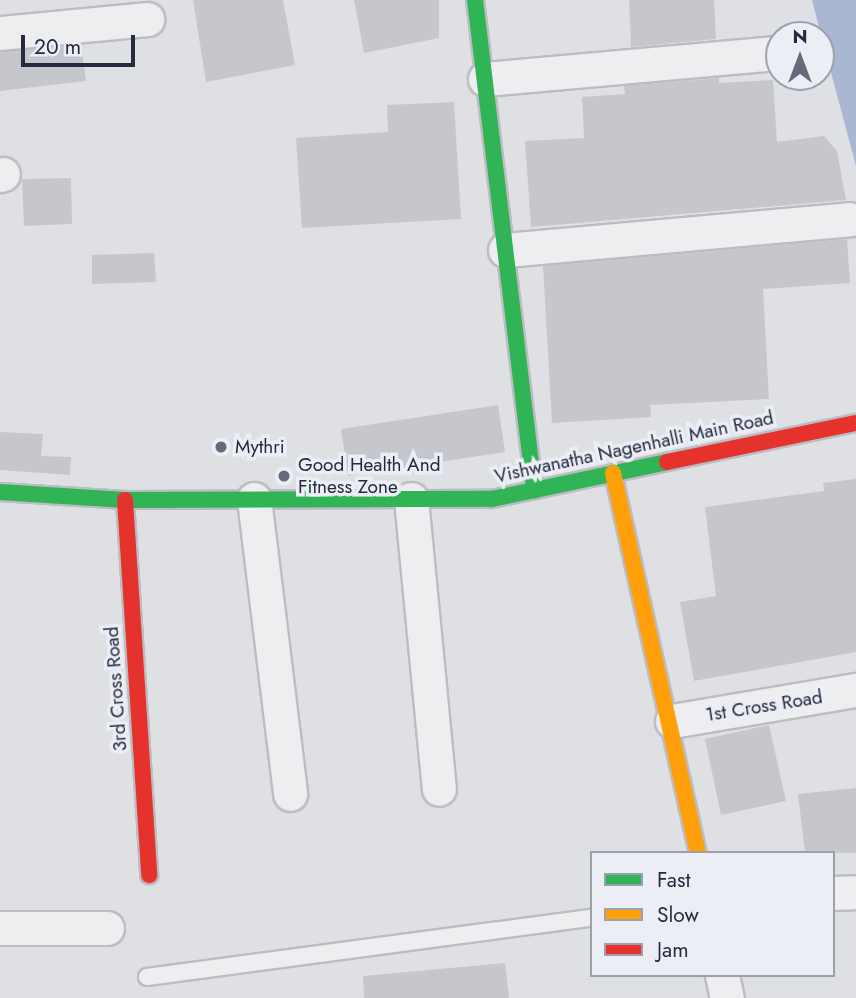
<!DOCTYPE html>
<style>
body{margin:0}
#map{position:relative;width:856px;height:998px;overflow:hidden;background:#dfe0e4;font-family:Jost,sans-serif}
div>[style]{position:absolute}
.water>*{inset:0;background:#aab7d2}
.building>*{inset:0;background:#c6c7cc}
.roads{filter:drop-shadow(2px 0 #bcbdc2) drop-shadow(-2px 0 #bcbdc2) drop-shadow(0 2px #bcbdc2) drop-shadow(0 -2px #bcbdc2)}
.lane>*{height:16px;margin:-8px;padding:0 8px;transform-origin:8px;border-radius:8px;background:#eeeef1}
.street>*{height:33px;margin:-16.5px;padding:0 16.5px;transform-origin:16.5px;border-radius:16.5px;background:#eeeef1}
.fast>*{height:16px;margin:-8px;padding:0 8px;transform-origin:8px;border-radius:8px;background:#30b455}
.slow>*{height:16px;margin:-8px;padding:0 8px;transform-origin:8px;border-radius:8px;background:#ff9f0a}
.jam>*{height:16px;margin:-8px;padding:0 8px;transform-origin:8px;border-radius:8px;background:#e5322d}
.dots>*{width:19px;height:19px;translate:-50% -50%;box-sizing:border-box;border:4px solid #ebeef5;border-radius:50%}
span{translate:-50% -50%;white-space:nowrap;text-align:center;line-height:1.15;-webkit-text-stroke:7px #ebeef5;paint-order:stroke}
.poi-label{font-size:19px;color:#252a3e}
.left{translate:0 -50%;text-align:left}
.street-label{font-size:19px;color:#252a3e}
.legend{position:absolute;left:590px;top:851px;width:245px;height:126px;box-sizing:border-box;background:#ebeef5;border:2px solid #9ca0ac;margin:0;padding:9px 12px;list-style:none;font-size:21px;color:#252a3e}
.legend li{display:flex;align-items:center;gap:14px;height:35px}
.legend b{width:35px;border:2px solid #9ca0ac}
.north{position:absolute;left:765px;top:21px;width:70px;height:70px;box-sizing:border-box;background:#ebeef5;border:2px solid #9ca0ac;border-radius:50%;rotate:0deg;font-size:19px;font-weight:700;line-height:28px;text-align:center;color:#252a3e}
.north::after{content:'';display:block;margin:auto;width:24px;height:32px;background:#666a78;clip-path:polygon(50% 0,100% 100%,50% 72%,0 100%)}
.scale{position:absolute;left:21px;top:35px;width:114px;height:32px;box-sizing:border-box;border:4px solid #252a3e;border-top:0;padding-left:9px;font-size:21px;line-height:24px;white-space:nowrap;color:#252a3e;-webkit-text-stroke:5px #ebeef5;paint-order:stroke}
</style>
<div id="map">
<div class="water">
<div style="clip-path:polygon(812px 0,856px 0,856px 166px,821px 35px)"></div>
</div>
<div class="building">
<div style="clip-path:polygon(193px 0,283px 0,295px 65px,206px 82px)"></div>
<div style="clip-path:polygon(354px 0,439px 0,439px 38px,364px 53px)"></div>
<div style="clip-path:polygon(629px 0,714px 0,716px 39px,631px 47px)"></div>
<div style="clip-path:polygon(81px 45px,86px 81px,0 91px,0 52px)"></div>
<div style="clip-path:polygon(719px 78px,719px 83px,773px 80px,777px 142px,824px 136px,837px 151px,846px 200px,531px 227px,525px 141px,584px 138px,582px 97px,625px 94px,624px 86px)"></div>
<div style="clip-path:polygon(454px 102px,461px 219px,302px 228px,296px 138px,388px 132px,387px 105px)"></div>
<div style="clip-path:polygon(71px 178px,72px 224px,24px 226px,22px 179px)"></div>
<div style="clip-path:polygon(847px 239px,850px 283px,763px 289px,769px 399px,650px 405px,651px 417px,552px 423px,543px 266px)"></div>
<div style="clip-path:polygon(154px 253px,156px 282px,92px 284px,92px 255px)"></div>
<div style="clip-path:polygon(498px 405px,505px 452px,348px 476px,341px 429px)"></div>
<div style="clip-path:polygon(0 432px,43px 434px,41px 456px,71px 457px,70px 475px,0 470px)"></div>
<div style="clip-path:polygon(856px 479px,856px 652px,694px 681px,680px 602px,716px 596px,705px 507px,824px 491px,823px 483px)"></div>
<div style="clip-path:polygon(769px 725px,786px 801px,721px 815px,705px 739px)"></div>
<div style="clip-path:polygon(856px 788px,856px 853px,805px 853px,798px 794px)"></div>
<div style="clip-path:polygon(505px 963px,509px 998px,364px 998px,363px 976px)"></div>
</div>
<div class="roads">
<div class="lane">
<div style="left:147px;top:977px;width:449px;rotate:-7.6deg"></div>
</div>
<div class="street">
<div style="left:0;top:33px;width:148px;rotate:-5.4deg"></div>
<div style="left:485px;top:79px;width:295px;rotate:-5.1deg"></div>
<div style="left:0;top:175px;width:3px;rotate:-18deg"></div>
<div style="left:505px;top:250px;width:346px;rotate:-5.1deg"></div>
<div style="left:254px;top:499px;width:297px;rotate:83deg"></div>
<div style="left:411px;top:499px;width:291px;rotate:84.5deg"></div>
<div style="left:672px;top:721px;width:187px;rotate:-9.6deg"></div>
<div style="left:833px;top:893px;width:23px;rotate:-2deg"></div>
<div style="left:0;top:928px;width:107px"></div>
<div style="left:722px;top:975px;width:24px;rotate:78deg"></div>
</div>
<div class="fast">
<div style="left:475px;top:0;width:494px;rotate:83.1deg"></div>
<div style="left:0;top:492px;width:125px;rotate:3.7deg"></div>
<div style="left:125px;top:500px;width:367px;rotate:-0.2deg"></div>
<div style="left:492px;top:499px;width:179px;rotate:-11.9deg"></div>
</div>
<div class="slow">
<div style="left:613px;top:473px;width:389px;rotate:77.4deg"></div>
</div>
<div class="jam">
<div style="left:667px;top:462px;width:193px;rotate:-11.7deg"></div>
<div style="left:125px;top:500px;width:376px;rotate:86.3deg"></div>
</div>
</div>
<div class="dots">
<div style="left:221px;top:447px;background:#666a78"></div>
<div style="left:284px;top:476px;background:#666a78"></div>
</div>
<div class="poi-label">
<span class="left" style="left:235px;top:447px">Mythri</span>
<span class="left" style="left:298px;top:476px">Good Health And<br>Fitness Zone</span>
</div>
<div class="street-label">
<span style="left:634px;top:447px;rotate:-12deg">Vishwanatha Nagenhalli Main Road</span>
<span style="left:116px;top:689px;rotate:-94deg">3rd Cross Road</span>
<span style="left:764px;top:706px;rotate:-9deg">1st Cross Road</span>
</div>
<ul class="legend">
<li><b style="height:9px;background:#30b455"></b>Fast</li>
<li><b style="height:9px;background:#ff9f0a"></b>Slow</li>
<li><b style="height:9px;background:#e5322d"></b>Jam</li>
</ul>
<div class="north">N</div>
<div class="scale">20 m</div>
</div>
